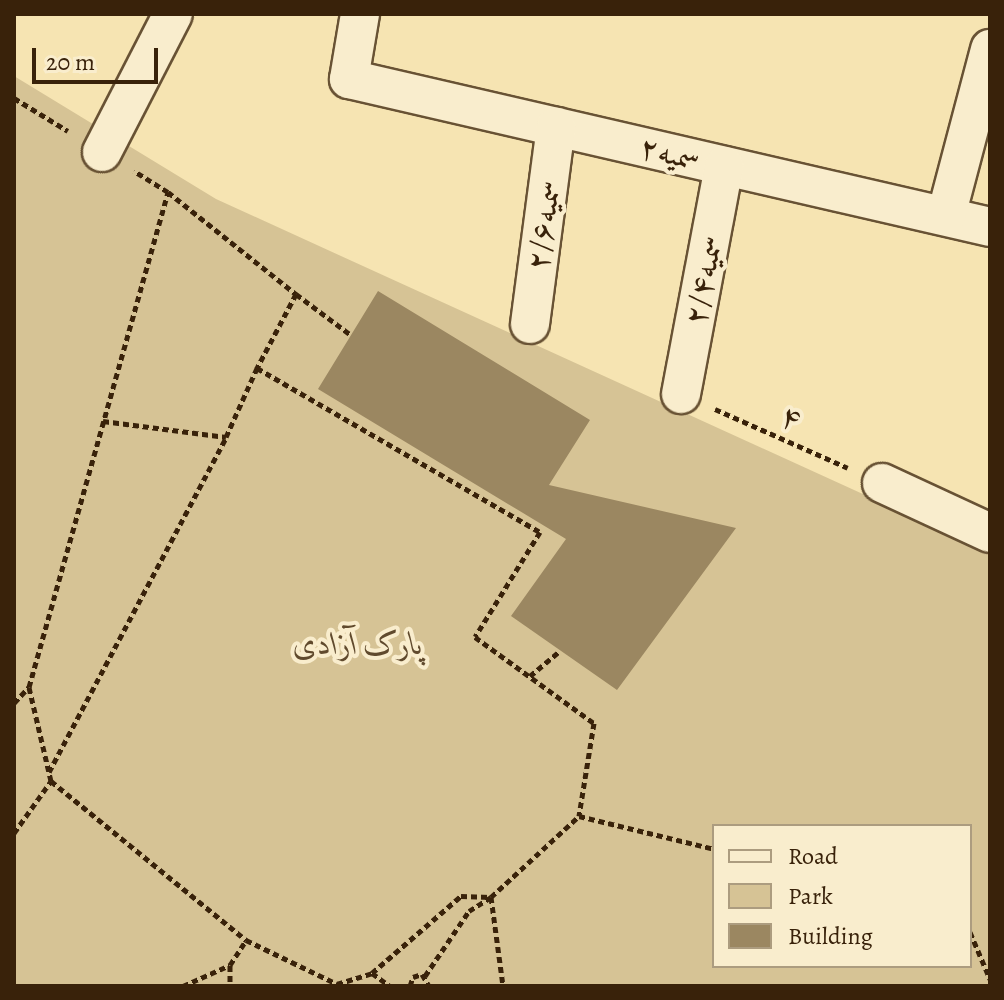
<!DOCTYPE html>
<meta charset="utf-8">
<style>
body{margin:0}
#map{position:relative;width:1004px;height:1000px;overflow:hidden;background:#f6e4b2;font-family:Alegreya,Amiri,serif}
div>[style]{position:absolute}
.green>*{inset:0;background:#d6c395}
.building>*{inset:0;background:#9b8761}
.path>*{height:5px;margin-top:-2.5px;transform-origin:0;background:repeating-linear-gradient(90deg,#39220a 0 6px,transparent 0 10px)}
.roads{filter:drop-shadow(2px 0 #685234) drop-shadow(-2px 0 #685234) drop-shadow(0 2px #685234) drop-shadow(0 -2px #685234)}
.street>*{height:38px;margin:-19px;padding:0 19px;transform-origin:19px;border-radius:19px;background:#f9edcd}
span{translate:-50% -50%;white-space:nowrap;text-align:center;line-height:1.15;-webkit-text-stroke:8px #f9edcd;paint-order:stroke}
.street-label{font-size:32px;color:#39220a}
.park-label{font-size:32px;color:#604a2d;font-style:italic}
.frame{position:absolute;inset:0;border:16px solid #39220a;pointer-events:none}
.legend{position:absolute;left:712px;top:824px;width:260px;height:144px;box-sizing:border-box;background:#f9edcd;border:2px solid #ac9c7f;margin:0;padding:10px 14px;list-style:none;font-size:24px;color:#39220a}
.legend li{display:flex;align-items:center;gap:16px;height:40px}
.legend b{width:40px;border:2px solid #ac9c7f}
.scale{position:absolute;left:32px;top:48px;width:126px;height:36px;box-sizing:border-box;border:4px solid #39220a;border-top:0;padding-left:10px;font-size:24px;line-height:28px;white-space:nowrap;color:#39220a;-webkit-text-stroke:6px #f9edcd;paint-order:stroke}
</style>
<div id="map">
<div class="green">
<div style="clip-path:polygon(evenodd,14px 76px,216px 199px,990px 552px,990px 986px,14px 986px,14px 76px,714px 826px,970px 826px,970px 966px,714px 966px,714px 826px)"></div>
</div>
<div class="building">
<div style="clip-path:polygon(378px 291px,590px 420px,549px 485px,736px 528px,617px 690px,511px 616px,566px 539px,318px 389px)"></div>
</div>
<div class="path">
<div style="left:14px;top:98px;width:63px;rotate:31.4deg"></div>
<div style="left:168px;top:192px;width:164px;rotate:38.6deg"></div>
<div style="left:296px;top:294px;width:84px;rotate:117.8deg"></div>
<div style="left:296px;top:294px;width:69px;rotate:36.7deg"></div>
<div style="left:715px;top:409px;width:145px;rotate:23.9deg"></div>
<div style="left:103px;top:421px;width:124px;rotate:7.4deg"></div>
<div style="left:226px;top:437px;width:76px;rotate:-65.8deg"></div>
<div style="left:257px;top:368px;width:327px;rotate:30.1deg"></div>
<div style="left:540px;top:532px;width:123px;rotate:121.8deg"></div>
<div style="left:475px;top:637px;width:147px;rotate:35.9deg"></div>
<div style="left:594px;top:723px;width:94px;rotate:99.2deg"></div>
<div style="left:530px;top:676px;width:39px;rotate:-40deg"></div>
<div style="left:14px;top:703px;width:22px;rotate:-47deg"></div>
<div style="left:49px;top:772px;width:379px;rotate:-62.1deg"></div>
<div style="left:51px;top:781px;width:97px;rotate:-103.2deg"></div>
<div style="left:29px;top:687px;width:514px;rotate:-74.31deg"></div>
<div style="left:168px;top:192px;width:40px;rotate:-148deg"></div>
<div style="left:14px;top:833px;width:64px;rotate:-54.6deg"></div>
<div style="left:51px;top:781px;width:252px;rotate:39.2deg"></div>
<div style="left:246px;top:940px;width:103px;rotate:25.8deg"></div>
<div style="left:970px;top:932px;width:51px;rotate:66.9deg"></div>
<div style="left:230px;top:965px;width:30px;rotate:-57deg"></div>
<div style="left:372px;top:973px;width:22px;rotate:36deg"></div>
<div style="left:425px;top:976px;width:78px;rotate:-55.9deg"></div>
<div style="left:469px;top:911px;width:26px;rotate:-32deg"></div>
<div style="left:491px;top:897px;width:90px;rotate:82.3deg"></div>
<div style="left:337px;top:984px;width:37px;rotate:-17deg"></div>
<div style="left:372px;top:973px;width:118px;rotate:-40.9deg"></div>
<div style="left:461px;top:896px;width:30px;rotate:2deg"></div>
<div style="left:491px;top:897px;width:120px;rotate:-42.6deg"></div>
<div style="left:579px;top:816px;width:139px;rotate:13.7deg"></div>
<div style="left:183px;top:986px;width:51px;rotate:-24.1deg"></div>
<div style="left:230px;top:965px;width:21px;rotate:90deg"></div>
<div style="left:410px;top:986px;width:9px;rotate:-72deg"></div>
<div style="left:413px;top:977px;width:9px;rotate:-18deg"></div>
<div style="left:422px;top:974px;width:14px;rotate:60deg"></div>
</div>
<div class="roads">
<div class="street">
<div style="left:360px;top:14px;width:66px;rotate:99.6deg"></div>
<div style="left:349px;top:79px;width:658px;rotate:13deg"></div>
<div style="left:102px;top:152px;width:155px;rotate:-62.8deg"></div>
<div style="left:946px;top:216px;width:173px;rotate:-75.2deg"></div>
<div style="left:530px;top:324px;width:199px;rotate:-82.5deg"></div>
<div style="left:681px;top:394px;width:232px;rotate:-79.3deg"></div>
<div style="left:882px;top:483px;width:119px;rotate:24.8deg"></div>
</div>
</div>
<div class="street-label">
<span style="left:670px;top:153px;rotate:13deg">۲سمیه</span>
<span style="left:543px;top:225px;rotate:-82deg">سمیه۲/۶</span>
<span style="left:703px;top:280px;rotate:-79deg">سمیه۲/۴</span>
<span style="left:791px;top:417px;rotate:24deg">۴</span>
</div>
<div class="park-label">
<span style="left:358px;top:643px">پارک آزادی</span>
</div>
<div class="frame"></div>
<ul class="legend">
<li><b style="height:10px;background:#f9edcd"></b>Road</li>
<li><b style="height:22px;background:#d6c395"></b>Park</li>
<li><b style="height:22px;background:#9b8761"></b>Building</li>
</ul>
<div class="scale">20 m</div>
</div>
